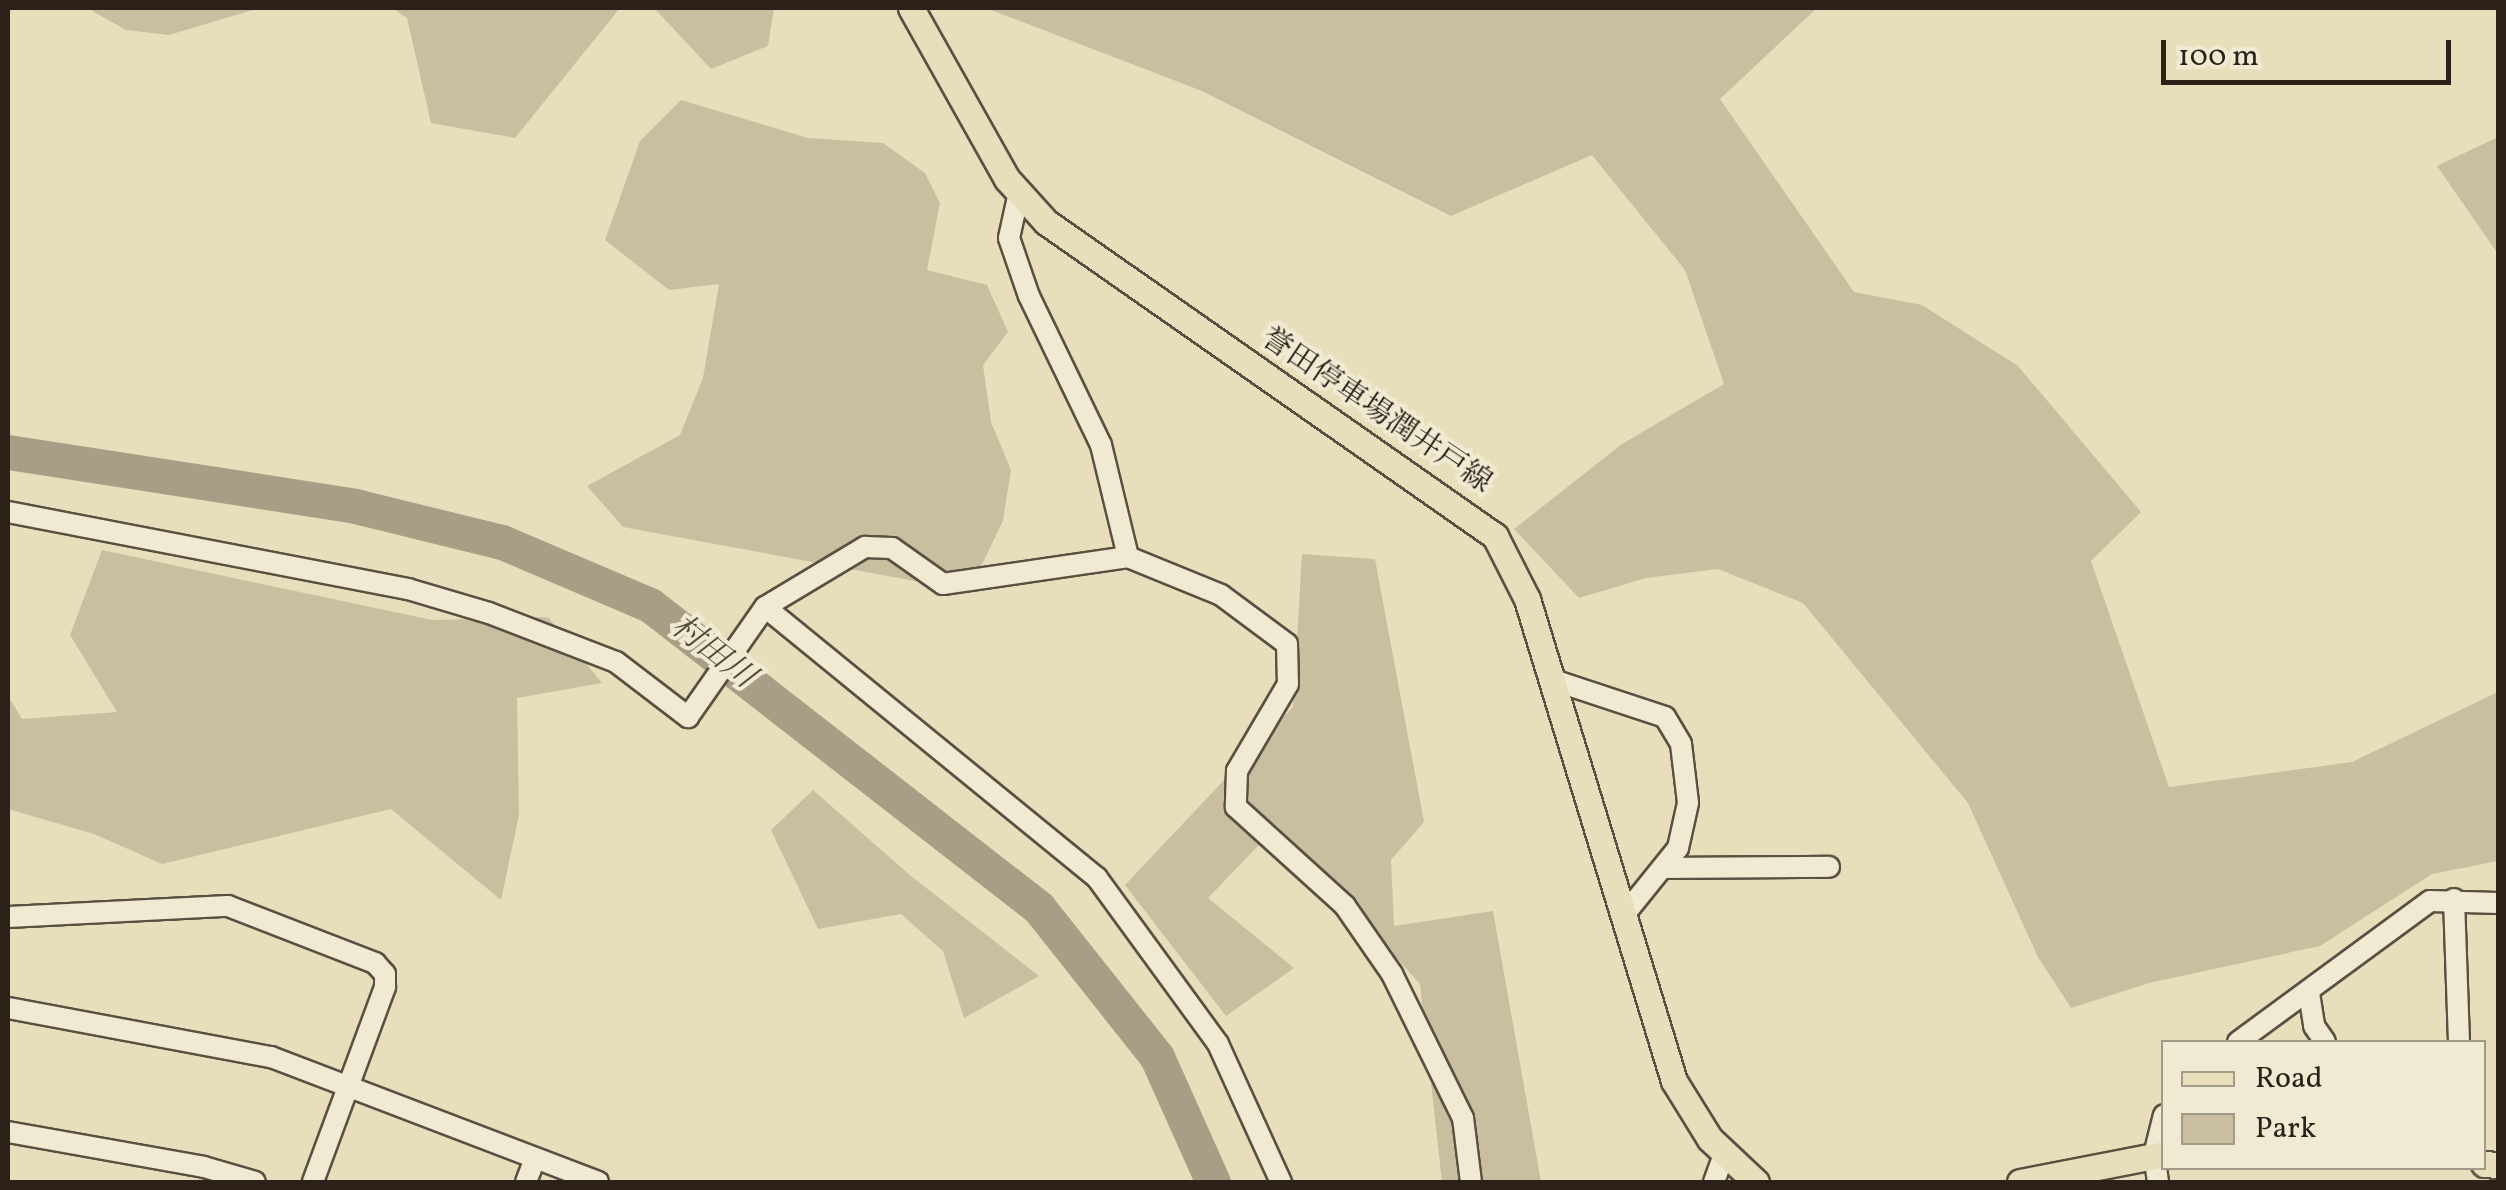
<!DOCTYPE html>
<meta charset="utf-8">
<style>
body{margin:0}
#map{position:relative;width:2506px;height:1190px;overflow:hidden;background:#e9debc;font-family:Vollkorn,"Noto Serif JP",serif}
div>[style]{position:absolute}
.green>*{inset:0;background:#c9bea0}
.river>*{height:35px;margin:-17.5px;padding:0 17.5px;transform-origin:17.5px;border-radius:17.5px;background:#a89e85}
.roads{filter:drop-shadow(2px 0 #5a5042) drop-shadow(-2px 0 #5a5042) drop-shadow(0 2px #5a5042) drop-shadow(0 -2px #5a5042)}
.minor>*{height:20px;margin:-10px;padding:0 10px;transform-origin:10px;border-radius:10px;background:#f1ead3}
.major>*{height:25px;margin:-12.5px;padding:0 12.5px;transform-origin:12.5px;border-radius:12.5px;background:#e9debc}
span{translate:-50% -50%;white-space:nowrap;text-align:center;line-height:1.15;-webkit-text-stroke:8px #f1ead3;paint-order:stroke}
.street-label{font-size:30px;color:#2b2119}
.water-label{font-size:32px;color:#574d3f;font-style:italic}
.frame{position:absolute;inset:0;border:10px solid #2b2119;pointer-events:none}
.legend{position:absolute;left:2161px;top:1040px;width:325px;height:130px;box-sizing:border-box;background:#f1ead3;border:2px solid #a29a89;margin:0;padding:12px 18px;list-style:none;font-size:30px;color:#2b2119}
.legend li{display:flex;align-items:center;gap:20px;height:50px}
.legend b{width:50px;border:2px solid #a29a89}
.scale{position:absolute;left:2161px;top:40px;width:290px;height:45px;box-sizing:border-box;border:5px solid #2b2119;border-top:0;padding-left:12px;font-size:30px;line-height:35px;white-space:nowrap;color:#2b2119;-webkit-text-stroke:8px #f1ead3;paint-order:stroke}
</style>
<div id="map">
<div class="green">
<div style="clip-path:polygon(87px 8px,259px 8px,169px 35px,126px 30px)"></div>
<div style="clip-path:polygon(392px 8px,620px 8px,515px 138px,431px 123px,407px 18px)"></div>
<div style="clip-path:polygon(654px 8px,774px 8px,768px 46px,711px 69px)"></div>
<div style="clip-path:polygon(986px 8px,1817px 8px,1720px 99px,1854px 292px,1922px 305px,2018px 366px,2141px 512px,2091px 561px,2169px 787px,2352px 762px,2498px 692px,2498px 861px,2432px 874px,2320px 946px,2149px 983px,2071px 1008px,2038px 957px,1968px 803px,1803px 603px,1718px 569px,1646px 578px,1579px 598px,1514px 529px,1622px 444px,1724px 384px,1685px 270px,1592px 155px,1451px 216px,1202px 91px)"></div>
<div style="clip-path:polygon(681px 100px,808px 138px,883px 143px,925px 173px,940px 203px,927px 270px,987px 285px,1008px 332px,983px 365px,991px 422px,1011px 470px,1003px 521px,969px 591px,623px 527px,587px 486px,680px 435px,703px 378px,719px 284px,669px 290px,605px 240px,640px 141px)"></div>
<div style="clip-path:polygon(2498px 137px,2498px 254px,2437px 166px)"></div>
<div style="clip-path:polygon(102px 550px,432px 620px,548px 617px,602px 683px,517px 698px,519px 815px,501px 900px,391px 809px,162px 864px,94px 834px,8px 809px,8px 696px,22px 719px,117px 712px,70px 635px)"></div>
<div style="clip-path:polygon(1302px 554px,1375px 559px,1424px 822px,1391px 860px,1394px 926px,1493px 911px,1541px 1182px,1442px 1182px,1420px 984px,1277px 826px,1208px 898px,1294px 968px,1226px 1016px,1125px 885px,1293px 707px)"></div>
<div style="clip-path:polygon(813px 790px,911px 876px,1039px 976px,964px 1018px,943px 951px,901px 914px,818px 929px,771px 830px)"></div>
</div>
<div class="river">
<div style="left:8px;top:452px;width:351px;rotate:8.8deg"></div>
<div style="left:355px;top:506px;width:151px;rotate:13.8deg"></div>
<div style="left:502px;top:542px;width:161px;rotate:23.1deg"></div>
<div style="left:650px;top:605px;width:493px;rotate:37.9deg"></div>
<div style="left:1039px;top:908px;width:190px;rotate:51.6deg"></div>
<div style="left:1157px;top:1057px;width:137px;rotate:65.9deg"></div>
</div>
<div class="roads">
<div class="minor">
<div style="left:1018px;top:197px;width:42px;rotate:102.4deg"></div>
<div style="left:1009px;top:238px;width:61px;rotate:71deg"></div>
<div style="left:1029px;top:296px;width:165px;rotate:64.2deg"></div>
<div style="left:1101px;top:445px;width:115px;rotate:76.4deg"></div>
<div style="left:1128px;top:557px;width:100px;rotate:22.2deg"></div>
<div style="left:1221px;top:595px;width:82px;rotate:36.6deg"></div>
<div style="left:1287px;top:644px;width:40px;rotate:88.6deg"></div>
<div style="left:1288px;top:684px;width:101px;rotate:120.4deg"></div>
<div style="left:1237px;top:771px;width:36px;rotate:92deg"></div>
<div style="left:1236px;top:807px;width:147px;rotate:42.2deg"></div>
<div style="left:1345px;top:906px;width:83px;rotate:55.3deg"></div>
<div style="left:1392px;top:974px;width:161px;rotate:63.8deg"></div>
<div style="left:1463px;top:1118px;width:64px;rotate:82.9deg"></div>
<div style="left:8px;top:512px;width:407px;rotate:10.9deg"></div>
<div style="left:408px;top:589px;width:84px;rotate:16.5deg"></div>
<div style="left:489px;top:613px;width:136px;rotate:21.1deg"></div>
<div style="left:616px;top:662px;width:91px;rotate:37.4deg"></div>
<div style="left:688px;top:717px;width:134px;rotate:-55deg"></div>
<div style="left:765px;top:607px;width:117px;rotate:-31deg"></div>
<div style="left:865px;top:547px;width:27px;rotate:2deg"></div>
<div style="left:892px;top:548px;width:62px;rotate:35.2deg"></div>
<div style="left:943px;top:584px;width:187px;rotate:-8.3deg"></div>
<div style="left:765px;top:607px;width:429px;rotate:39.2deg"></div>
<div style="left:1097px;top:878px;width:205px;rotate:53.9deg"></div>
<div style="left:1218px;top:1044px;width:152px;rotate:65.5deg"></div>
<div style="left:1553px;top:680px;width:118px;rotate:18.3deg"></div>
<div style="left:1665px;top:717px;width:31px;rotate:59deg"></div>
<div style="left:1681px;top:744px;width:59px;rotate:83.2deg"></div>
<div style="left:1688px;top:803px;width:46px;rotate:102.5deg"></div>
<div style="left:1678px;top:848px;width:86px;rotate:128.9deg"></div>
<div style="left:1667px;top:868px;width:162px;rotate:-0.4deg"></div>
<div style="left:2454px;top:899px;width:143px;rotate:88deg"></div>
<div style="left:8px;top:917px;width:220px;rotate:-2.9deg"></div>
<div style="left:228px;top:906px;width:158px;rotate:21.2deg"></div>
<div style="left:375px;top:963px;width:15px;rotate:48deg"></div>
<div style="left:385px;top:974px;width:13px;rotate:90deg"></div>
<div style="left:385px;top:987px;width:208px;rotate:110.3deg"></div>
<div style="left:2309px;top:993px;width:33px;rotate:81deg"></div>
<div style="left:2314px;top:1026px;width:19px;rotate:55deg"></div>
<div style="left:8px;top:1008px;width:268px;rotate:10.6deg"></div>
<div style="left:271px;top:1057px;width:350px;rotate:20.9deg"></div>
<div style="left:2238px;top:1042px;width:238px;rotate:-36.3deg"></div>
<div style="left:2430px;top:901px;width:68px;rotate:1.7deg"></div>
<div style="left:8px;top:1132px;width:199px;rotate:10.1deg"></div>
<div style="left:204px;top:1167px;width:53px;rotate:16.4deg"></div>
<div style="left:526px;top:1182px;width:25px;rotate:-69deg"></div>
<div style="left:1714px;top:1182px;width:29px;rotate:-70deg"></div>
<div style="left:2158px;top:1182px;width:27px;rotate:-98deg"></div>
<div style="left:2154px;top:1155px;width:41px;rotate:-76deg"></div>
</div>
<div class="major">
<div style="left:911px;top:8px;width:196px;rotate:60.7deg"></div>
<div style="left:1007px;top:179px;width:58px;rotate:47.8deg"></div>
<div style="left:1046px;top:222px;width:548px;rotate:34.97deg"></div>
<div style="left:1495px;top:536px;width:71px;rotate:63.1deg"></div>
<div style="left:1527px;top:599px;width:504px;rotate:73.04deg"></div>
<div style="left:1674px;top:1081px;width:68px;rotate:58.2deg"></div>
<div style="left:1710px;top:1139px;width:63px;rotate:43.1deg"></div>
<div style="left:2484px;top:1164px;width:14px;rotate:4deg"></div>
<div style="left:2020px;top:1182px;width:147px;rotate:-11deg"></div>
</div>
</div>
<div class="street-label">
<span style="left:1376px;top:411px;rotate:34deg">誉田停車場潤井戸線</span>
</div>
<div class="water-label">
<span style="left:712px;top:653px;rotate:38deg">村田川</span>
</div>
<div class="frame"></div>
<ul class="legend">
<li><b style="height:12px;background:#e9debc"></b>Road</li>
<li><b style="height:28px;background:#c9bea0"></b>Park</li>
</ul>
<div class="scale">100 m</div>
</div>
